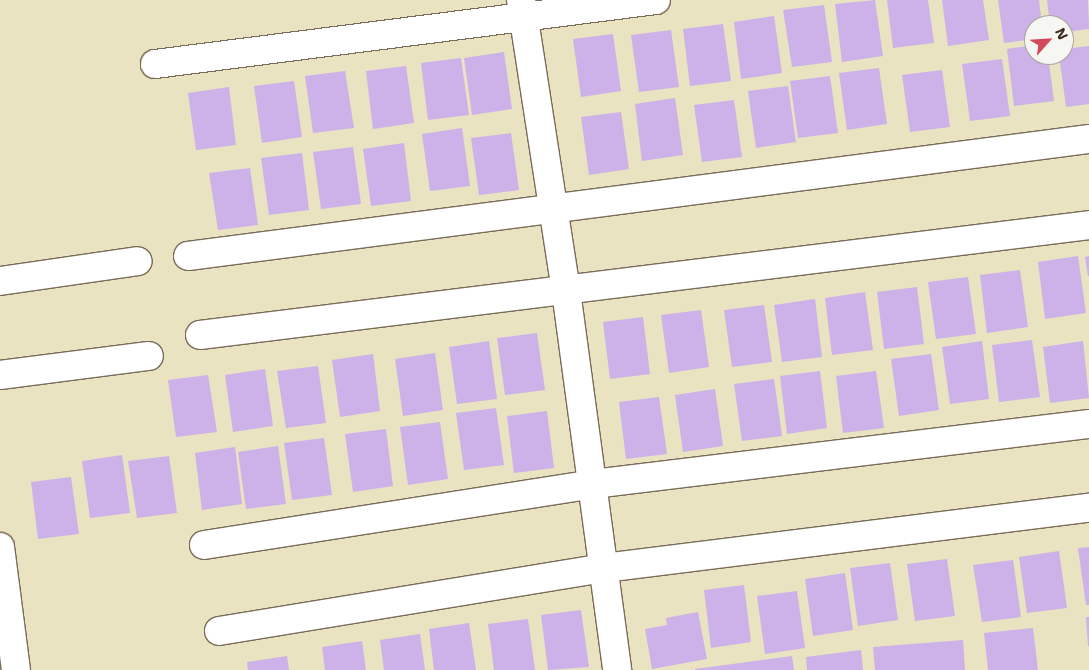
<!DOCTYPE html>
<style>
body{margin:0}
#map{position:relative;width:1089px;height:670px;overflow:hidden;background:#e9e3c2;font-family:"Shantell Sans",sans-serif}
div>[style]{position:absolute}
.building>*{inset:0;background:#cdb1e9}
.roads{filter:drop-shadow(1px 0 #786b57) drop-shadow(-1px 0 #786b57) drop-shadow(0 1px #786b57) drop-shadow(0 -1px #786b57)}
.minor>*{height:28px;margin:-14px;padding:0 14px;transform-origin:14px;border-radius:14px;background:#fff}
span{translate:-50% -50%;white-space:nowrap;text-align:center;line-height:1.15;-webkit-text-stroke:4.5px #f6f6f2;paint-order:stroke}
.north{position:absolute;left:1024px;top:15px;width:50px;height:50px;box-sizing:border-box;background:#f6f6f2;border:1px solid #aba49d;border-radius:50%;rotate:64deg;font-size:14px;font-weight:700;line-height:20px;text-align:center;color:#3b2a1e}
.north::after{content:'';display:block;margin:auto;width:18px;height:22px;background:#d1495b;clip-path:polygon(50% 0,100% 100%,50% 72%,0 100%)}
</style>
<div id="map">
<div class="building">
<div style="clip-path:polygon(875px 0,883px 56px,842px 62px,835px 4px)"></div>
<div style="clip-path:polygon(887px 0,928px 0,934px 43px,893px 48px)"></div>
<div style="clip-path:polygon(942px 0,983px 0,989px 40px,948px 46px)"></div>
<div style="clip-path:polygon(998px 0,1039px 0,1042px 25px,1034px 25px,1034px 39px,1004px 43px)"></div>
<div style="clip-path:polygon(1047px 0,1088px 0,1089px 29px,1064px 32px,1064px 25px,1050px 25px)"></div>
<div style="clip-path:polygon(824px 5px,832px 62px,792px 67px,783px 10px)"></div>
<div style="clip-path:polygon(774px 16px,782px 73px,741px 79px,734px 22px)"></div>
<div style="clip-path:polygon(723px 24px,731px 81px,690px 86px,683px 29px)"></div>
<div style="clip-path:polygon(671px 30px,679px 87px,639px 92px,631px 35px)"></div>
<div style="clip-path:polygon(613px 34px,621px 91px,581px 97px,573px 39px)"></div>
<div style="clip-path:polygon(1034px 45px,1034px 55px,1048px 55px,1054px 101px,1014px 106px,1007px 49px)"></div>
<div style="clip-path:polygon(1089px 46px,1089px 104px,1066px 107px,1059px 55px,1064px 55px,1064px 49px)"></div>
<div style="clip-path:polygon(504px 52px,512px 109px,472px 115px,464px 58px)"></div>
<div style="clip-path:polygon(461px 58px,469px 115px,428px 120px,421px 63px)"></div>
<div style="clip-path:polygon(1002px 59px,1010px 116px,970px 121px,962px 64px)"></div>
<div style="clip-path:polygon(406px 66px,414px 123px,373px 129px,366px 71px)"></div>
<div style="clip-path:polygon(879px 68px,887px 124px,847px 130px,839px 73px)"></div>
<div style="clip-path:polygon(942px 70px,950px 127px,910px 132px,902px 75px)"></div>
<div style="clip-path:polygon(345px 71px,354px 128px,313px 133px,305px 76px)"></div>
<div style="clip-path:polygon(830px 76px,838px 133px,798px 138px,790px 81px)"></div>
<div style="clip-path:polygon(294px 81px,302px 137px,262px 143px,254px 86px)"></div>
<div style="clip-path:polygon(788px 86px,796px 142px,756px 148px,748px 91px)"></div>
<div style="clip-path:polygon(229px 87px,236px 145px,196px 150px,188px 93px)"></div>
<div style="clip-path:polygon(675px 98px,683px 155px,642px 161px,635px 104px)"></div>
<div style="clip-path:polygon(734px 100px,742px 157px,702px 162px,694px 105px)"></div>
<div style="clip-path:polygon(621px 112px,629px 169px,589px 175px,581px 117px)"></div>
<div style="clip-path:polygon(462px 128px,470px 186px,430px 191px,422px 134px)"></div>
<div style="clip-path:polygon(511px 133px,519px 190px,479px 195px,471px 138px)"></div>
<div style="clip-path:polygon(404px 143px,411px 201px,371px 206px,363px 149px)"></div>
<div style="clip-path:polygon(353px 147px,361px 204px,321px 209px,313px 152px)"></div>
<div style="clip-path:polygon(302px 153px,309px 210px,269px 215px,261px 158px)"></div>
<div style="clip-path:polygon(250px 168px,258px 225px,218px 230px,209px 173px)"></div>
<div style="clip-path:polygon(1078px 256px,1086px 313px,1045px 319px,1038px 262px)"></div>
<div style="clip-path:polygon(1089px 256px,1089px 276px,1088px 276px,1085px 257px)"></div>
<div style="clip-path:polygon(1020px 270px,1028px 327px,987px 333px,980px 275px)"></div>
<div style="clip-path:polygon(968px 277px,976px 334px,936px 339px,928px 282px)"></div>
<div style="clip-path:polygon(917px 287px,924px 344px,884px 349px,877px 292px)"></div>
<div style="clip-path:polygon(865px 292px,873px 350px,832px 355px,825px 298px)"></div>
<div style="clip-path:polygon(815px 299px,822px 357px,782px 362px,774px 305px)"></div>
<div style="clip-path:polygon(764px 305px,772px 362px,732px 367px,724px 310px)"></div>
<div style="clip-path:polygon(701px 310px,709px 367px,669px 373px,661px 315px)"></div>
<div style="clip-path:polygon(643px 317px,650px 374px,610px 379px,603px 322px)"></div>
<div style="clip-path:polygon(537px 333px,545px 390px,505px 395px,497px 338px)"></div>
<div style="clip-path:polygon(1032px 340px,1040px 397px,999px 402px,992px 345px)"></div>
<div style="clip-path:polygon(489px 341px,497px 399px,457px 404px,449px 347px)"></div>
<div style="clip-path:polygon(982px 341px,989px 399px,950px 404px,942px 347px)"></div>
<div style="clip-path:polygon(1083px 341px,1089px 398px,1050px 403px,1043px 347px)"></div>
<div style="clip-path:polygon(435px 353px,443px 410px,403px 416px,395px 359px)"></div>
<div style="clip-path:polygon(373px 354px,380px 411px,340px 417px,332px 360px)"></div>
<div style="clip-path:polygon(931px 354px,939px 410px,899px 416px,891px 359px)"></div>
<div style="clip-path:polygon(318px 366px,326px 423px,286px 428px,277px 371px)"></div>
<div style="clip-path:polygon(265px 369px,273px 426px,233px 432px,225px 375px)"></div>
<div style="clip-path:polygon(820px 371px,827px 428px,787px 434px,780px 376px)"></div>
<div style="clip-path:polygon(876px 371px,884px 428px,843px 433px,836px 376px)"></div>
<div style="clip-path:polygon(208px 375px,217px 432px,176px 437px,168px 380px)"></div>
<div style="clip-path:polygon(774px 379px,782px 436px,742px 441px,734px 384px)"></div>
<div style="clip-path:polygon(715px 389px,723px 446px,683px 452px,675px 395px)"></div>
<div style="clip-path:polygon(659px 397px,667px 454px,626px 459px,619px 402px)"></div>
<div style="clip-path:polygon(496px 408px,504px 465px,464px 470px,456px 413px)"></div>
<div style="clip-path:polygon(547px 411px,554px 468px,514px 473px,507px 416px)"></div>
<div style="clip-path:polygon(440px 422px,448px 479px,408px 485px,400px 427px)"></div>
<div style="clip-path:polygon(386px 429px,393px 486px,353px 492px,345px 434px)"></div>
<div style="clip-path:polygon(324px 438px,332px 495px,292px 500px,284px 443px)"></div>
<div style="clip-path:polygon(278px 446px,286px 504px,246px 509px,238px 452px)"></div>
<div style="clip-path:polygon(235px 447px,242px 504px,202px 510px,195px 453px)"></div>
<div style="clip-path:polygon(122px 455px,130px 513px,90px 518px,82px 461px)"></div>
<div style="clip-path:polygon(169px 456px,177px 513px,137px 518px,128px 461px)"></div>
<div style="clip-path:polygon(71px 477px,79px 534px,38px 539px,31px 482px)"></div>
<div style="clip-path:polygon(1089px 547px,1089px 605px,1086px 605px,1078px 548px)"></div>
<div style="clip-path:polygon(1059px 551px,1067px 608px,1027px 613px,1019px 557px)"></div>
<div style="clip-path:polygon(947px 559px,955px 616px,915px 621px,907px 564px)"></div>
<div style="clip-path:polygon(1013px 560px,1021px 617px,982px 622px,973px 565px)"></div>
<div style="clip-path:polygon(890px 563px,898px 620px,858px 626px,850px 568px)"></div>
<div style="clip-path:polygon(845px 573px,853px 630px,813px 636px,805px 579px)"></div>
<div style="clip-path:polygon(744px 585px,751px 642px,711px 648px,704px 590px)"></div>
<div style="clip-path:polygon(797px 591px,805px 648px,765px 654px,757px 596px)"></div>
<div style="clip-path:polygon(581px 610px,589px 667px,548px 670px,541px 615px)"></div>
<div style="clip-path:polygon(698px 612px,707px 659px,652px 669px,645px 629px,667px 625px,666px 618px)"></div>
<div style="clip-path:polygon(1086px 617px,1089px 617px,1089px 646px,1088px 646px)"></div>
<div style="clip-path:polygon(528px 619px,535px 670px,494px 670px,488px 624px)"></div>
<div style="clip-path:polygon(469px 623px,476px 670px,434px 670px,429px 629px)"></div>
<div style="clip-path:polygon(1033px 628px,1038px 670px,988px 670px,984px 633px)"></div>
<div style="clip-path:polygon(420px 634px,425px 670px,384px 670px,380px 640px)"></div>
<div style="clip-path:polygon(963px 640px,965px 670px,875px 670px,873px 647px)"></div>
<div style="clip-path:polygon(362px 641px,366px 670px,325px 670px,322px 647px)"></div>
<div style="clip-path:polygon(861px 650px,863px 670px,807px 670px,806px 657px)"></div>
<div style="clip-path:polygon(287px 656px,289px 670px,248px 670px,247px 662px)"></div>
<div style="clip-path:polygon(792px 656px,794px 670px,695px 670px,695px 669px)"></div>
</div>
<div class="roads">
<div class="minor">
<div style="left:521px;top:0;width:294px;rotate:81.2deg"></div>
<div style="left:566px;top:291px;width:382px;rotate:82.3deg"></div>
<div style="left:155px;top:64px;width:505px;rotate:-7.28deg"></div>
<div style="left:188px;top:256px;width:909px;rotate:-7.4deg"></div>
<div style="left:0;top:281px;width:139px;rotate:-8.2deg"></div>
<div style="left:200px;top:335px;width:896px;rotate:-7.05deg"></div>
<div style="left:0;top:375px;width:150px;rotate:-7.3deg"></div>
<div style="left:204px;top:545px;width:394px;rotate:-8.9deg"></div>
<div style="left:593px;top:484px;width:500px;rotate:-6.9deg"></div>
<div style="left:0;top:547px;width:124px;rotate:82.6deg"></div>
<div style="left:219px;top:631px;width:390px;rotate:-9.3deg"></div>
<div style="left:604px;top:568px;width:489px;rotate:-7.1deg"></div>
</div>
</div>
<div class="north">N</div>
</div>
